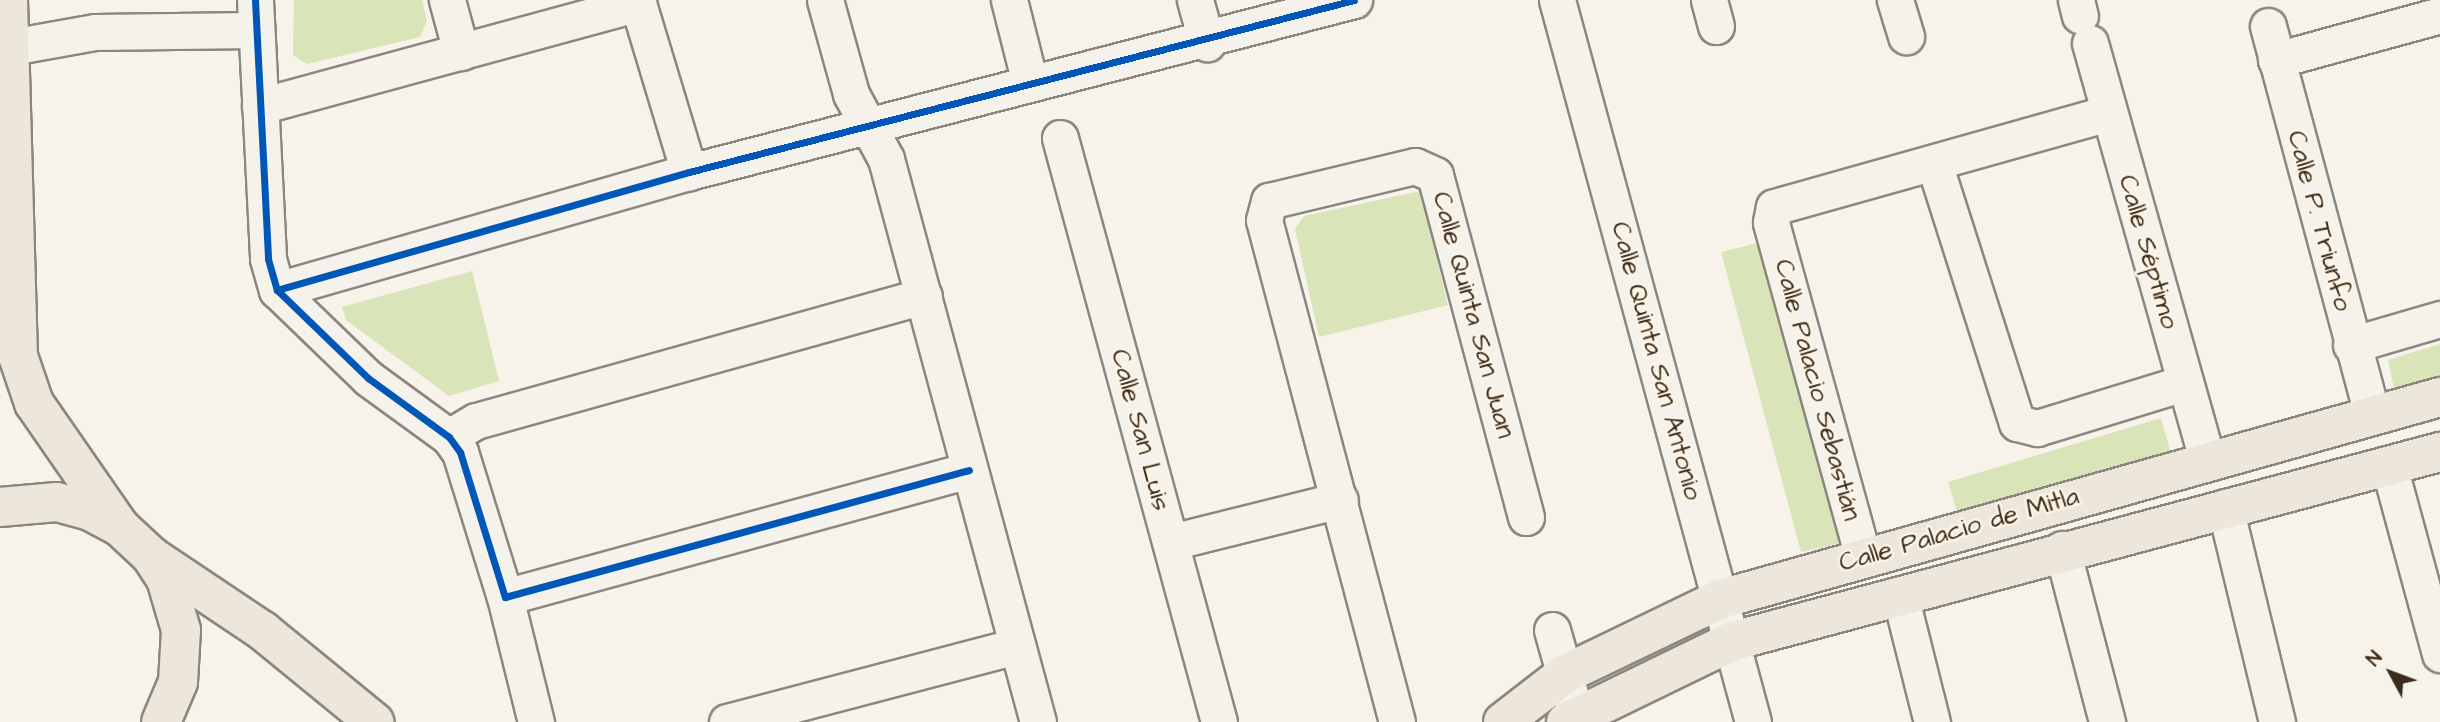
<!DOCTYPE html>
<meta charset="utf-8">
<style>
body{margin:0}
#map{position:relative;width:2440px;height:722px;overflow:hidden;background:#f7f3ea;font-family:"Architects Daughter",sans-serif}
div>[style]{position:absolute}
.green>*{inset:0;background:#d9e4b8}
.roads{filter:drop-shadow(2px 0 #8b867f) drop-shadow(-2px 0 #8b867f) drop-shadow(0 2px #8b867f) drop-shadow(0 -2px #8b867f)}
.minor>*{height:35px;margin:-17.5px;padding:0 17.5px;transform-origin:17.5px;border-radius:17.5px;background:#f5f2ec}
.major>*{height:38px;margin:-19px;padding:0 19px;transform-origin:19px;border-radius:19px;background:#ede6da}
.cycleway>*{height:7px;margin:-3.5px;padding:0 3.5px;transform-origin:3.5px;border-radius:3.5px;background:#0057b8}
span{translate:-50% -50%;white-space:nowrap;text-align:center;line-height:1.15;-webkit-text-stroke:5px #fcf5e5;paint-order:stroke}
.street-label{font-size:26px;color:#3b2a1e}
.north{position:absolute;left:2356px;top:638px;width:70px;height:70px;-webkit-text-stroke:5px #fcf5e5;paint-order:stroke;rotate:311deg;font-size:19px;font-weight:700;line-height:28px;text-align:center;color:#3b2a1e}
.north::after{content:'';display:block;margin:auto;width:24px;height:32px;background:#3b2a1e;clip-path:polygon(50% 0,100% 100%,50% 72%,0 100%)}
</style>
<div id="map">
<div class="green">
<div style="clip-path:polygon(294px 0,422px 0,427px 21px,420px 37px,307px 64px,293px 55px)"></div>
<div style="clip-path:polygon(1420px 191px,1448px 305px,1319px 337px,1295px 229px,1304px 216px)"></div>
<div style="clip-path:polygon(1762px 242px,1850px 541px,1801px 552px,1721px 252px)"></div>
<div style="clip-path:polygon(472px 271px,499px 381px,449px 396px,346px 320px,342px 307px)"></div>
<div style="clip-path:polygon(2440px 344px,2440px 381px,2395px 393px,2388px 360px)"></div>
<div style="clip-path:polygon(2161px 418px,2171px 454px,1958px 515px,1948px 482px)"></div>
</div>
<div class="roads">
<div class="minor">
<div style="left:255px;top:0;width:259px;rotate:87.1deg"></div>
<div style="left:268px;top:259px;width:32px;rotate:74deg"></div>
<div style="left:277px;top:290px;width:127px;rotate:44deg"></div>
<div style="left:368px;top:378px;width:100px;rotate:36.1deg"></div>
<div style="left:449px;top:437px;width:19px;rotate:54deg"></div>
<div style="left:460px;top:452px;width:152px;rotate:72.8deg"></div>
<div style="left:505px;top:597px;width:481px;rotate:-15.3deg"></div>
<div style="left:447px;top:0;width:54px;rotate:74.9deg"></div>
<div style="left:637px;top:0;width:180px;rotate:73.2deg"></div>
<div style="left:825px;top:0;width:98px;rotate:74.5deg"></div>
<div style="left:851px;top:94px;width:74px;rotate:61.7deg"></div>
<div style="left:886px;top:159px;width:583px;rotate:74.89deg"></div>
<div style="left:1009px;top:0;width:86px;rotate:75.8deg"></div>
<div style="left:1195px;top:0;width:45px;rotate:74.4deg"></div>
<div style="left:1557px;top:0;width:748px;rotate:74.81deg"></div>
<div style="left:1709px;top:0;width:27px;rotate:75deg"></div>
<div style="left:1895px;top:0;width:38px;rotate:73deg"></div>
<div style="left:2076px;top:0;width:16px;rotate:76deg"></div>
<div style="left:2268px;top:26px;width:403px;rotate:75deg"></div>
<div style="left:2090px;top:43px;width:433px;rotate:74.3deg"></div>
<div style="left:11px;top:47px;width:85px;rotate:-10.1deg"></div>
<div style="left:95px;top:32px;width:158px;rotate:-0.7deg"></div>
<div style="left:2276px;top:60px;width:170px;rotate:-15.3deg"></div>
<div style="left:260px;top:106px;width:392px;rotate:-15.2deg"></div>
<div style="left:1060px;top:138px;width:605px;rotate:74.77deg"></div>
<div style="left:1934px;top:163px;width:273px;rotate:72.3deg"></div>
<div style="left:2017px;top:423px;width:21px;rotate:14deg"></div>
<div style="left:2037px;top:428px;width:154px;rotate:-17deg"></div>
<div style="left:277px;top:290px;width:429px;rotate:-16deg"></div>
<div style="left:689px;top:172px;width:687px;rotate:-14.5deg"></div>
<div style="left:2351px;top:345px;width:93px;rotate:-16.3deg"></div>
<div style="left:449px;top:437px;width:31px;rotate:-31deg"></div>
<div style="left:476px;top:421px;width:465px;rotate:-15.6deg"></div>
<div style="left:2389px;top:466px;width:195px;rotate:74.8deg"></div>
<div style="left:2225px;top:507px;width:221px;rotate:76.4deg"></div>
<div style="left:1171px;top:542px;width:174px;rotate:-14deg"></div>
<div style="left:2062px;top:549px;width:179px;rotate:75.4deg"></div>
<div style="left:1863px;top:557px;width:347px;rotate:-105.4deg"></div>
<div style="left:1771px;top:222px;width:15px;rotate:-79deg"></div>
<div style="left:1774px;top:207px;width:348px;rotate:-15.7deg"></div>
<div style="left:1900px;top:595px;width:131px;rotate:75.9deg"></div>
<div style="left:505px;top:597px;width:129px;rotate:76.1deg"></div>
<div style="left:1552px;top:630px;width:96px;rotate:74.2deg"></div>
<div style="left:727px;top:722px;width:300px;rotate:-14.7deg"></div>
<div style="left:1397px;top:722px;width:519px;rotate:-104.84deg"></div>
<div style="left:1264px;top:220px;width:20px;rotate:-75deg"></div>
<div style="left:1269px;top:201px;width:150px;rotate:-13.5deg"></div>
<div style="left:1415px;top:166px;width:22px;rotate:24deg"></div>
<div style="left:1435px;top:175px;width:354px;rotate:75.1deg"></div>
</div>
<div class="major">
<div style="left:8px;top:0;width:356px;rotate:88.4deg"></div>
<div style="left:18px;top:356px;width:50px;rotate:71.2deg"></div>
<div style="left:34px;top:403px;width:151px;rotate:55.3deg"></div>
<div style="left:0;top:507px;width:57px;rotate:-5deg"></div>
<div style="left:57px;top:502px;width:34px;rotate:15deg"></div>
<div style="left:90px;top:511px;width:34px;rotate:28deg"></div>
<div style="left:120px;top:527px;width:42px;rotate:43.1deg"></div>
<div style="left:151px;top:556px;width:27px;rotate:57deg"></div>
<div style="left:166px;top:579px;width:53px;rotate:73.6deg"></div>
<div style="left:181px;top:630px;width:52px;rotate:93.3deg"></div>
<div style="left:178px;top:682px;width:43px;rotate:113deg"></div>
<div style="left:154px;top:558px;width:131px;rotate:33.8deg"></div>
<div style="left:263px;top:631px;width:144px;rotate:39.3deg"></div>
<div style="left:1503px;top:722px;width:78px;rotate:-37.7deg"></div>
<div style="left:1565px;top:674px;width:173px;rotate:-25.7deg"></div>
<div style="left:1721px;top:599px;width:747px;rotate:-15.69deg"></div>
<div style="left:1566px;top:722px;width:186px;rotate:-25.9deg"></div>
<div style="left:1733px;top:641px;width:732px;rotate:-14.97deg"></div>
</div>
</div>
<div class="cycleway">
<div style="left:255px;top:0;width:259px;rotate:87.1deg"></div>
<div style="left:268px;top:259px;width:32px;rotate:74deg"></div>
<div style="left:277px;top:290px;width:127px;rotate:44deg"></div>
<div style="left:368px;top:378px;width:100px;rotate:36.1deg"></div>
<div style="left:449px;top:437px;width:19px;rotate:54deg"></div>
<div style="left:460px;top:452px;width:152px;rotate:72.8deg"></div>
<div style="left:505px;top:597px;width:481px;rotate:-15.3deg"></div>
<div style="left:277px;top:290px;width:429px;rotate:-16deg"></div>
<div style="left:689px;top:172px;width:687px;rotate:-14.5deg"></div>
</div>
<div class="street-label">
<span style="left:2319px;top:221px;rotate:75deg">Calle P. Triunfo</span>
<span style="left:2148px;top:252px;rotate:74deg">Calle Séptimo</span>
<span style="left:1473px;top:315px;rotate:75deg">Calle Quinta San Juan</span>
<span style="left:1656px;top:361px;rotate:75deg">Calle Quinta San Antonio</span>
<span style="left:1817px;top:390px;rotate:75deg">Calle Palacio Sebastián</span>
<span style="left:1140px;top:430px;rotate:75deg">Calle San Luis</span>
<span style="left:1959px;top:530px;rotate:-16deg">Calle Palacio de Mitla</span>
</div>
<div class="north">N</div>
</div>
